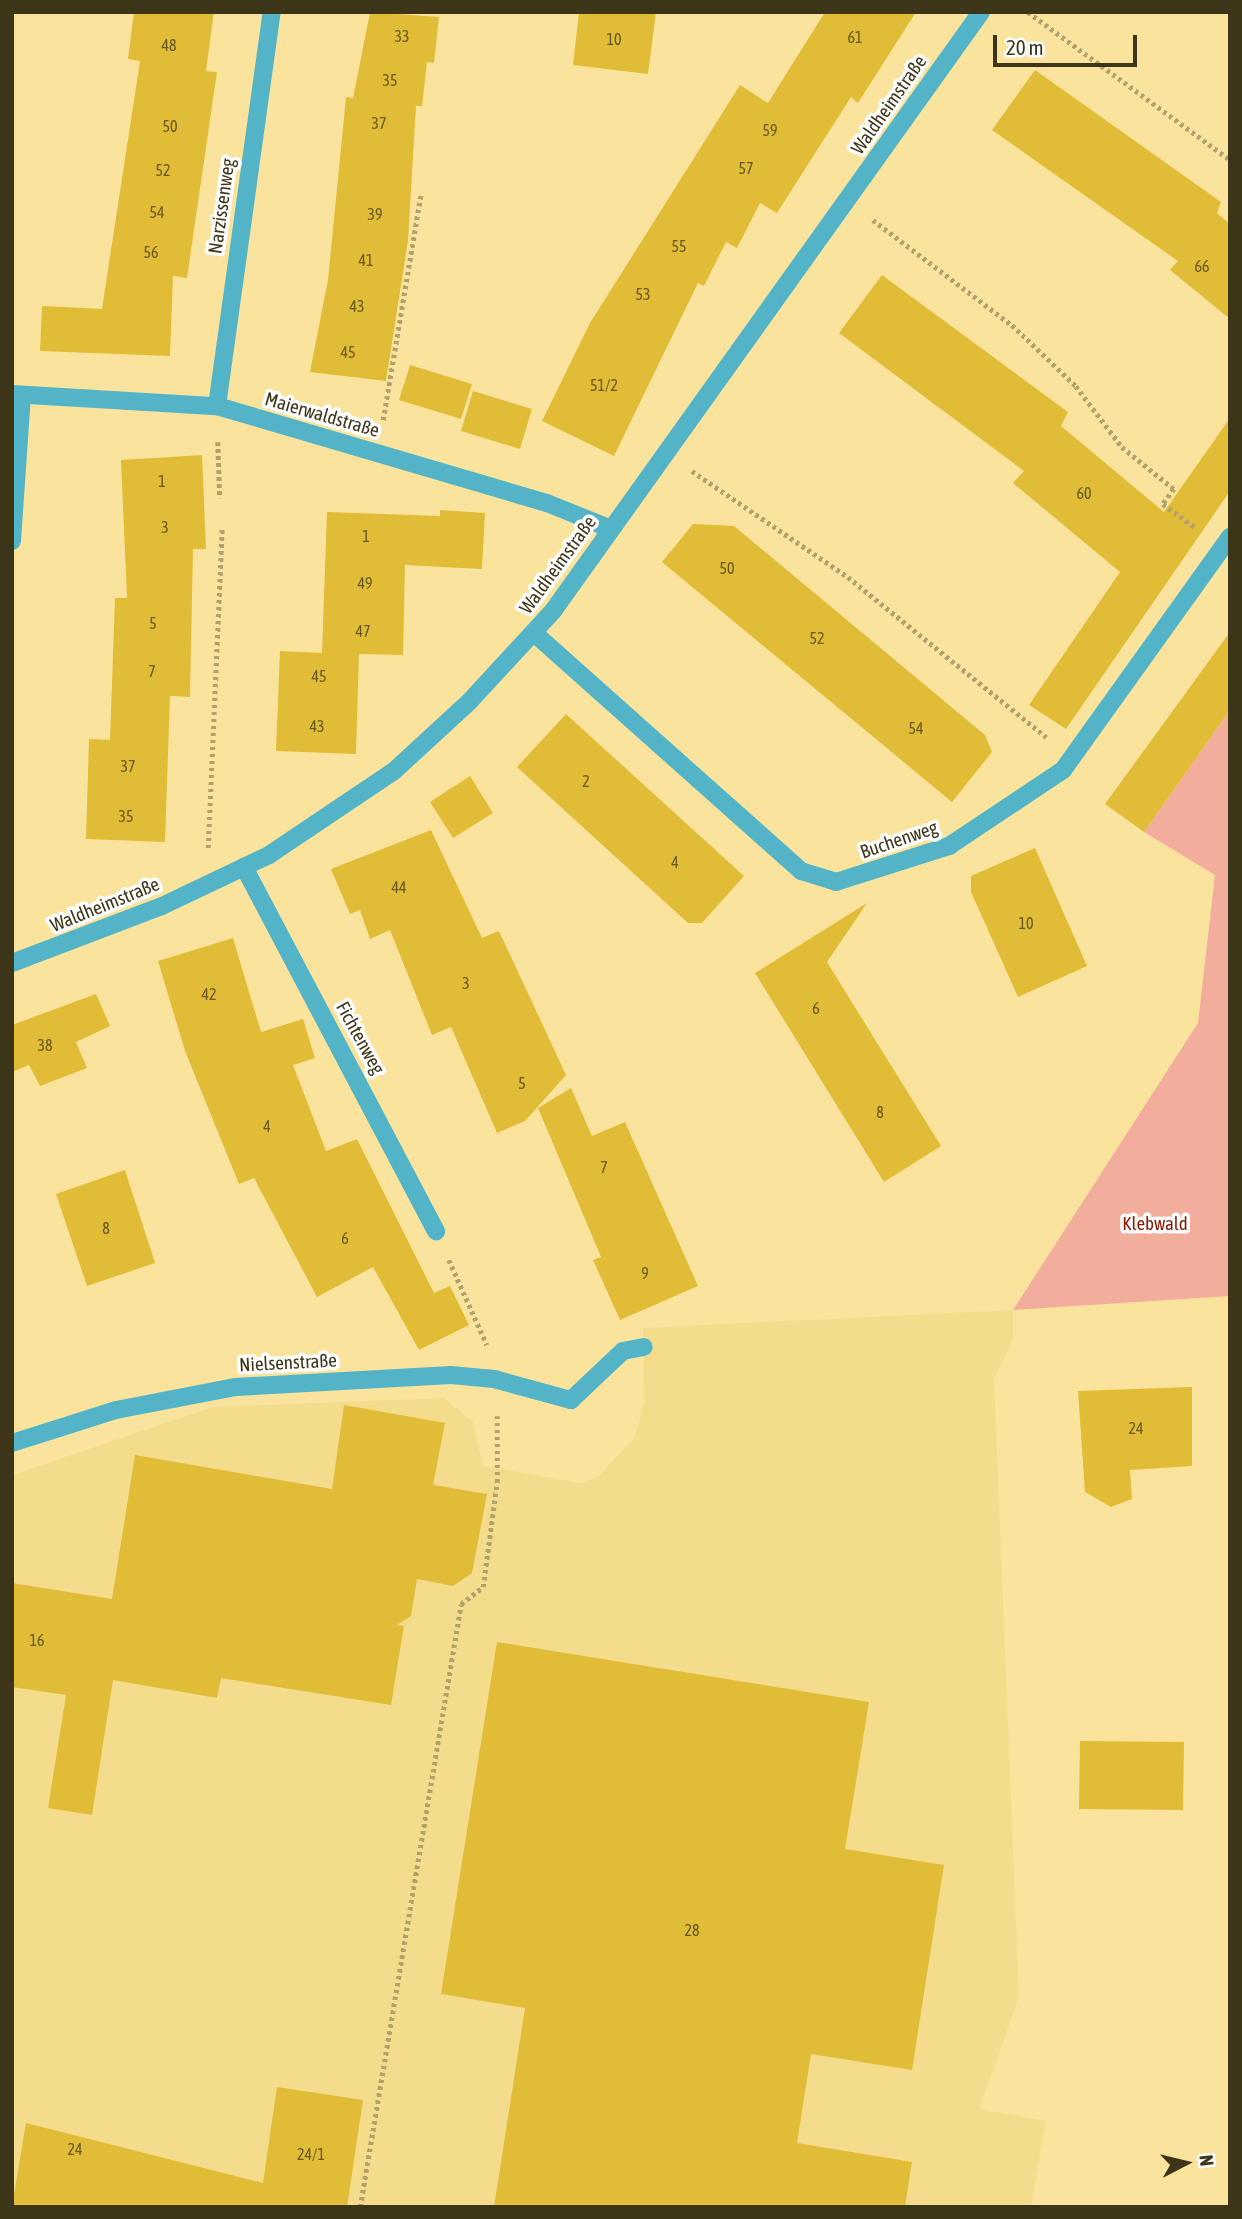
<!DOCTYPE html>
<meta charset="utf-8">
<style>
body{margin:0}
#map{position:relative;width:1242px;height:2219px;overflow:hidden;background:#fae49d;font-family:"Asap Condensed",sans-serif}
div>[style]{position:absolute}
.built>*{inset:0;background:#f4dc8d}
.green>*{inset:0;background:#f3ad9d}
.building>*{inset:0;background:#e1bc36}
.path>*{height:4.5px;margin-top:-2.25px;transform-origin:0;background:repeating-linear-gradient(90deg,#b2a16a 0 3.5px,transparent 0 7px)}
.lane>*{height:18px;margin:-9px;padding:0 9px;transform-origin:9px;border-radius:9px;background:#53b3c7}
.street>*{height:18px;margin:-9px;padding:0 9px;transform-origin:9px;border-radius:9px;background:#53b3c7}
span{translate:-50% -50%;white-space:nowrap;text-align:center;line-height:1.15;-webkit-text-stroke:7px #fff;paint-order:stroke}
.number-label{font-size:16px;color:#665720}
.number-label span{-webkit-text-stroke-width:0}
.street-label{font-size:19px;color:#3d3518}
.park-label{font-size:19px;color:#841b05}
.frame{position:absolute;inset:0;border:14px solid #3d3518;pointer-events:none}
.north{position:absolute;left:1151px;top:2128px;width:70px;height:70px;-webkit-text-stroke:5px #fff;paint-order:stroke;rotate:83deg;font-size:19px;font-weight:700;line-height:28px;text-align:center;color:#3d3518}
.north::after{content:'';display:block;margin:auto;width:24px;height:32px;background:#3d3518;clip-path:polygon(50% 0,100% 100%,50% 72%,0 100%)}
.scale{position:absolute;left:993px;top:35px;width:144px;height:32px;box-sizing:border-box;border:4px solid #3d3518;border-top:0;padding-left:9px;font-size:21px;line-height:24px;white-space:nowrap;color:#3d3518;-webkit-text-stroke:5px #fff;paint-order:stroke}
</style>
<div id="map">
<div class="built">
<div style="clip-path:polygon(1013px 1310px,1013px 1341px,994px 1378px,1019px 1997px,979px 2109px,1046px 2121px,1031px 2207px,12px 2207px,12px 1475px,213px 1407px,444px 1398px,473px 1422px,483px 1466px,581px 1483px,597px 1478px,635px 1437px,644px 1402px,643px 1328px)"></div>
</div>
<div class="green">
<div style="clip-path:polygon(1230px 710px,1230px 1296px,1013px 1310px,1198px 1023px,1215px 875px,1144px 832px)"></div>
</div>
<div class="building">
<div style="clip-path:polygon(134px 12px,214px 12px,206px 71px,217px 72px,187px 278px,173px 276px,170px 356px,40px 351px,42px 306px,102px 309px,140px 61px,128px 59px)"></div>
<div style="clip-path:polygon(370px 12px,439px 17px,434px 63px,427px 62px,422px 106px,416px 106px,408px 241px,386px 381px,310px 372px,328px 280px,346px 97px,353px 98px)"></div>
<div style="clip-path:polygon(579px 12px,656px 12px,648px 74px,573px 65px)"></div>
<div style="clip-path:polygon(825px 12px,916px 12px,858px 103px,851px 97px,777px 213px,760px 203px,737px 248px,726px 242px,704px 286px,698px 283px,614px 456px,542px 421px,590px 323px,740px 85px,768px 103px)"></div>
<div style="clip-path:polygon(1035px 70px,1221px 202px,1217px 213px,1230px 224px,1230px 319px,1170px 270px,1178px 261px,992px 130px)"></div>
<div style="clip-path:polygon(882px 275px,1068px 412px,1061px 426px,1164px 512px,1230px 418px,1230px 491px,1066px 729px,1029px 705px,1120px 572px,1013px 483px,1024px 471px,839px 333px)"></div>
<div style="clip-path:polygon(410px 365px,472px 384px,461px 419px,399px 400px)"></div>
<div style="clip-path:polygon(473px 391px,532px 409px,520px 449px,461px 431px)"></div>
<div style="clip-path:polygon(202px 455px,206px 549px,193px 549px,190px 697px,170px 696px,165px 842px,86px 839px,89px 739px,110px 740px,115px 598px,127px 598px,121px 460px)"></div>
<div style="clip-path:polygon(440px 510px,485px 513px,482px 569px,405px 565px,403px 655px,359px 654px,356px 754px,276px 751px,280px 651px,322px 653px,327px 512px,440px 516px)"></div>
<div style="clip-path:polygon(693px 524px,734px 526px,985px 735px,992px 752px,952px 802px,662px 562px)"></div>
<div style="clip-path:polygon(1230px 632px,1230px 710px,1144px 832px,1105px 804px)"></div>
<div style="clip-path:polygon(566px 714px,744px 876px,702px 923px,688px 923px,517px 767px)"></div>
<div style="clip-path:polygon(470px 776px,493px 813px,453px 838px,430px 802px)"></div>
<div style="clip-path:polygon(431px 830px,482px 938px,499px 931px,566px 1075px,525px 1121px,497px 1133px,451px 1027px,432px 1035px,390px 930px,370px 939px,360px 910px,350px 914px,331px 869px)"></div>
<div style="clip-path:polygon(1035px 848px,1087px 966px,1018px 997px,971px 892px,971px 876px)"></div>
<div style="clip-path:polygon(867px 903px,827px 962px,941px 1146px,884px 1182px,755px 973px)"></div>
<div style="clip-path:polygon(233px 938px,261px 1032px,303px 1019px,315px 1058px,293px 1065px,326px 1151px,357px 1139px,434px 1293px,450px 1286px,469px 1325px,419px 1350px,373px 1267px,317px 1297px,254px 1178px,239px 1184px,185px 1051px,158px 961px)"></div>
<div style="clip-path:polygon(96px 994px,110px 1026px,76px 1042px,87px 1068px,40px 1086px,29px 1065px,12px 1072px,12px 1025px)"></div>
<div style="clip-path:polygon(571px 1088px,592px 1136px,625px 1122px,698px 1286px,620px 1320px,593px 1260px,601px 1257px,538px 1108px)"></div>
<div style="clip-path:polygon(125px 1170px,155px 1263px,87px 1286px,56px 1194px)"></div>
<div style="clip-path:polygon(1192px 1387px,1192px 1466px,1130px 1470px,1132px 1499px,1111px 1507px,1085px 1492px,1078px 1391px)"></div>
<div style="clip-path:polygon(344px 1405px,445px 1423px,433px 1485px,487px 1494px,472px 1573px,453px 1586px,417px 1579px,411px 1616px,397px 1625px,404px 1626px,391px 1705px,221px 1678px,217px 1698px,113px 1680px,92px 1815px,48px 1808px,66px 1695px,12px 1687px,12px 1583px,112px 1599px,135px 1455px,332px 1489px)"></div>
<div style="clip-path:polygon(497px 1642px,869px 1702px,845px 1849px,944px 1865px,912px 2070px,811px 2054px,797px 2143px,912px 2162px,905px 2207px,494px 2207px,525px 2008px,441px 1994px)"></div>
<div style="clip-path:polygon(1080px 1741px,1184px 1742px,1183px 1810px,1079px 1809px)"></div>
<div style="clip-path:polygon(277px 2087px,363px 2100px,347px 2207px,12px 2207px,26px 2123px,263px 2183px)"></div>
</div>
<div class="path">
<div style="left:1028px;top:12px;width:250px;rotate:36.2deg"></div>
<div style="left:873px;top:220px;width:174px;rotate:37.1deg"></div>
<div style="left:1012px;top:325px;width:88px;rotate:43.6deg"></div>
<div style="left:1076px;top:386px;width:76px;rotate:53deg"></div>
<div style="left:1122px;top:447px;width:67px;rotate:38.9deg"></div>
<div style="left:1174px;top:489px;width:19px;rotate:126deg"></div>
<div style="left:1163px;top:504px;width:39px;rotate:36deg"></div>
<div style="left:383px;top:420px;width:229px;rotate:-80.5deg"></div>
<div style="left:218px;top:442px;width:56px;rotate:88deg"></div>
<div style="left:692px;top:471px;width:189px;rotate:34.2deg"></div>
<div style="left:848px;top:577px;width:255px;rotate:38.9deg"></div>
<div style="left:208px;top:848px;width:319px;rotate:-87.5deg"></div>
<div style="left:449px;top:1260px;width:93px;rotate:65.9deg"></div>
<div style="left:360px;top:2207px;width:611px;rotate:-80.49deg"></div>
<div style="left:461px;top:1604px;width:28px;rotate:-38deg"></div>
<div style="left:483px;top:1587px;width:106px;rotate:-82.4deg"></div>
<div style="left:497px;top:1482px;width:66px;rotate:-90deg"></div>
</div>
<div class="lane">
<div style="left:571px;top:1400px;width:71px;rotate:-43.3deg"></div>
<div style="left:623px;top:1351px;width:21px;rotate:-11deg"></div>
</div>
<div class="street">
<div style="left:12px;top:394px;width:205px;rotate:3.4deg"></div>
<div style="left:217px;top:406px;width:344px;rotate:16.4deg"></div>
<div style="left:547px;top:503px;width:69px;rotate:22.1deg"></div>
<div style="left:217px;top:406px;width:398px;rotate:-82.1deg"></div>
<div style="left:12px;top:541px;width:146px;rotate:-86.1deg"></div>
<div style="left:534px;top:633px;width:358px;rotate:41.7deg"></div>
<div style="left:801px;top:871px;width:37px;rotate:17deg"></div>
<div style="left:836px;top:882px;width:119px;rotate:-17.7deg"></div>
<div style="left:949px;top:846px;width:137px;rotate:-33.7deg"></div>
<div style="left:1063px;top:770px;width:287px;rotate:-54.4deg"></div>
<div style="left:244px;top:867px;width:412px;rotate:62.2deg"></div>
<div style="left:12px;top:963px;width:160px;rotate:-20.8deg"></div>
<div style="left:162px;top:906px;width:119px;rotate:-25.5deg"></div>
<div style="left:269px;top:855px;width:151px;rotate:-33.9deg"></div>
<div style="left:394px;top:771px;width:102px;rotate:-42.6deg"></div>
<div style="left:469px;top:702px;width:124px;rotate:-47.3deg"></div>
<div style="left:553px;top:611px;width:736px;rotate:-54.45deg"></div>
<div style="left:12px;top:1443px;width:109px;rotate:-17.6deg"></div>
<div style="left:116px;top:1410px;width:122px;rotate:-10.9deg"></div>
<div style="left:236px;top:1387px;width:215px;rotate:-3.2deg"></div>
<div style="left:451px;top:1375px;width:43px;rotate:5.3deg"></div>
<div style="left:494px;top:1379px;width:80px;rotate:15.3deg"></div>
</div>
<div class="number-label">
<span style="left:402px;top:36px">33</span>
<span style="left:855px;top:37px">61</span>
<span style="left:614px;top:39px">10</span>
<span style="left:169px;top:45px">48</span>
<span style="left:390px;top:80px">35</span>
<span style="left:379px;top:123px">37</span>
<span style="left:170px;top:126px">50</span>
<span style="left:770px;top:130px">59</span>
<span style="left:746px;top:168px">57</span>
<span style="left:163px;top:170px">52</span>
<span style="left:157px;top:212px">54</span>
<span style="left:375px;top:214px">39</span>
<span style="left:679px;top:246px">55</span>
<span style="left:151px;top:252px">56</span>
<span style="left:366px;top:260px">41</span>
<span style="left:1202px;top:266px">66</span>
<span style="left:643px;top:294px">53</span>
<span style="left:357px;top:306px">43</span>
<span style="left:348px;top:352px">45</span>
<span style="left:604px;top:385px">51/2</span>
<span style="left:162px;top:481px">1</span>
<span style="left:1084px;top:493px">60</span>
<span style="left:165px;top:527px">3</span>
<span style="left:366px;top:536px">1</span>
<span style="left:727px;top:568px">50</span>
<span style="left:365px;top:583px">49</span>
<span style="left:153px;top:623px">5</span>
<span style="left:363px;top:631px">47</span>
<span style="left:817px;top:638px">52</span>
<span style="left:152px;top:671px">7</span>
<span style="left:319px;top:676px">45</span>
<span style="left:317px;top:726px">43</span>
<span style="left:916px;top:728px">54</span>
<span style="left:128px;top:766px">37</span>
<span style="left:586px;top:781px">2</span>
<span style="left:126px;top:816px">35</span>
<span style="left:675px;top:862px">4</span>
<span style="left:399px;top:887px">44</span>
<span style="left:1026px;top:923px">10</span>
<span style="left:466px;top:983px">3</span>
<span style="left:209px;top:994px">42</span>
<span style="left:816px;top:1008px">6</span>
<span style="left:45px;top:1045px">38</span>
<span style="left:522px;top:1083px">5</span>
<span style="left:880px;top:1112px">8</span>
<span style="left:267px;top:1126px">4</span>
<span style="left:604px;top:1167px">7</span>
<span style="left:106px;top:1228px">8</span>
<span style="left:345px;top:1238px">6</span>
<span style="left:645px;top:1273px">9</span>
<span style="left:1136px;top:1428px">24</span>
<span style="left:37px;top:1640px">16</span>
<span style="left:692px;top:1930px">28</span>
<span style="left:75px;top:2149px">24</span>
<span style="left:311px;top:2154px">24/1</span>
</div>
<div class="street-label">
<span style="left:889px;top:105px;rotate:-55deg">Waldheimstraße</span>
<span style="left:222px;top:206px;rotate:-82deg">Narzissenweg</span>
<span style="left:322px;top:415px;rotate:16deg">Maierwaldstraße</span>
<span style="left:558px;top:565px;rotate:-54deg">Waldheimstraße</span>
<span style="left:899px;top:840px;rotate:-19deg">Buchenweg</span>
<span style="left:105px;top:905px;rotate:-22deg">Waldheimstraße</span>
<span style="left:360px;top:1038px;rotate:61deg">Fichtenweg</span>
<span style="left:288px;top:1363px;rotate:-3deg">Nielsenstraße</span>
</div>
<div class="park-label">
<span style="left:1155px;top:1224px">Klebwald</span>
</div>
<div class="frame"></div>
<div class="north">N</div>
<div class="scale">20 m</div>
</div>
